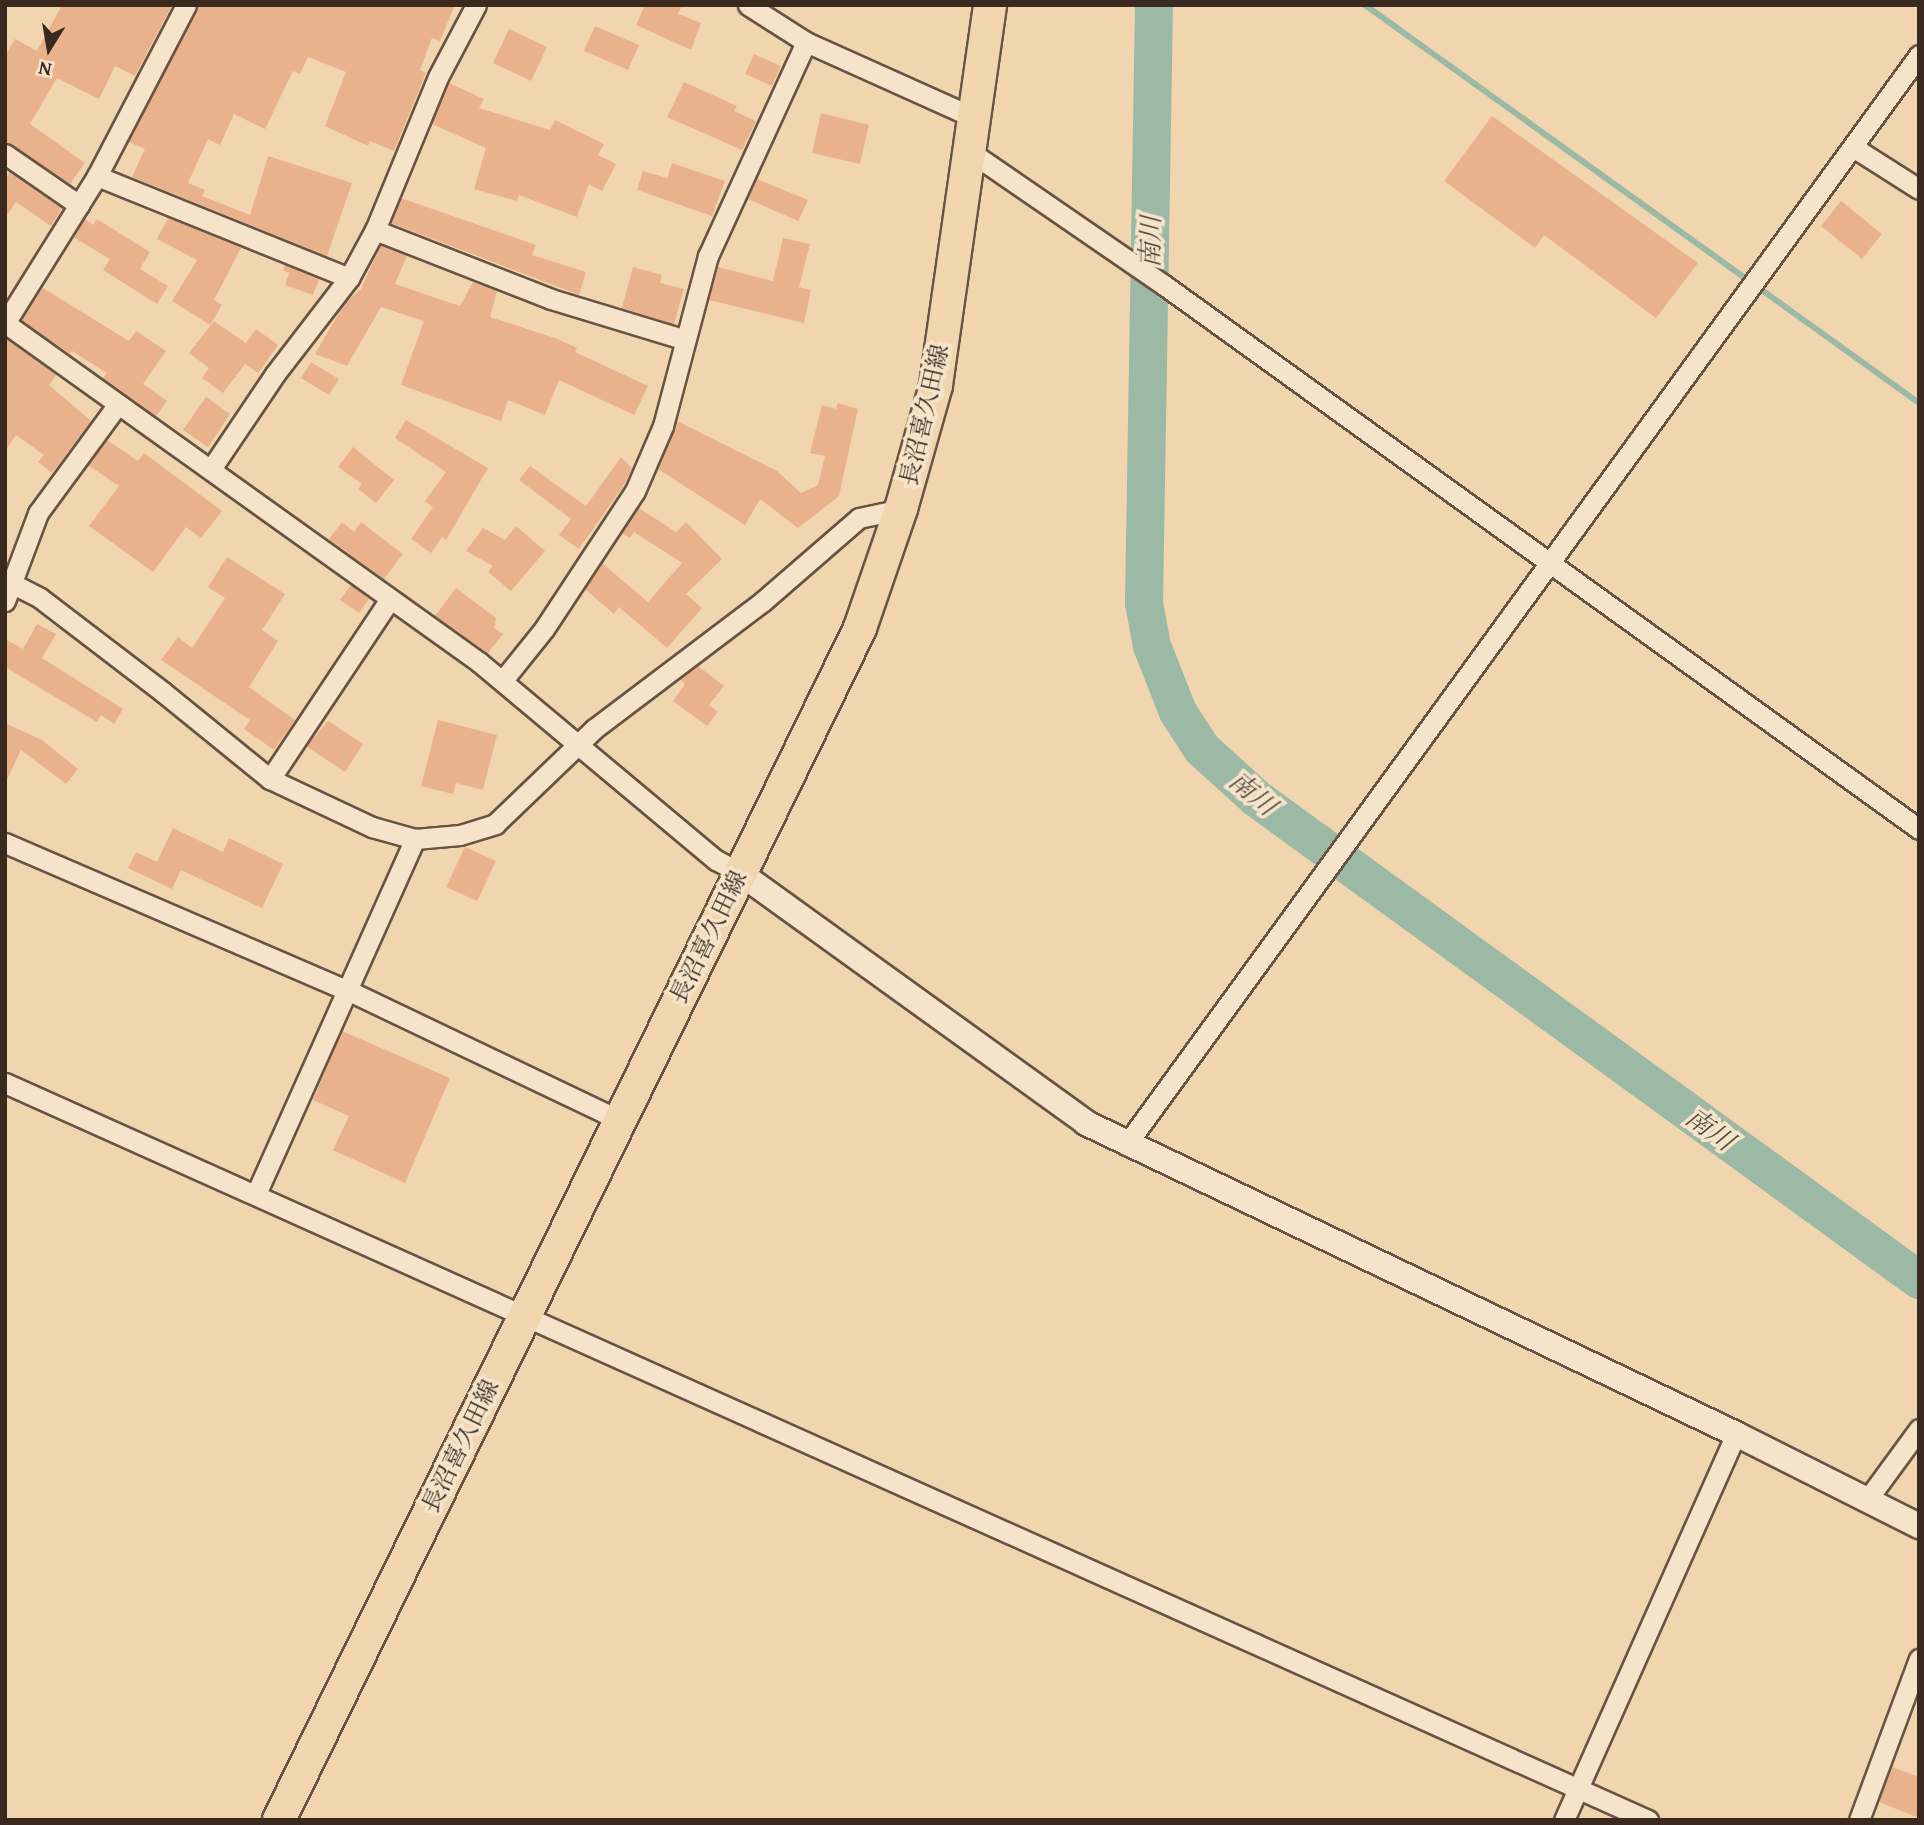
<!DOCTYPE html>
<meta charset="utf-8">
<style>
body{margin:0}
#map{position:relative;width:1924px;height:1825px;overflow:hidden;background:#f1d5ae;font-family:"Gentium Book Plus","Noto Serif JP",serif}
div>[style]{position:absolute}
.stream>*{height:6px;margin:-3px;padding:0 3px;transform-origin:3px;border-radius:3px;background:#9cb9a5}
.river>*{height:38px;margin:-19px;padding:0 19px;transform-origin:19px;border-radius:19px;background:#9cb9a5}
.building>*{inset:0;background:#eab28c}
.roads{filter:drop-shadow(2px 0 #675443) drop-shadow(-2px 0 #675443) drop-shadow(0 2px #675443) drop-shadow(0 -2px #675443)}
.minor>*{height:19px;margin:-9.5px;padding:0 9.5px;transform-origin:9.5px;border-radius:9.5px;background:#f6e4ca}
.tertiary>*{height:24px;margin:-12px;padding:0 12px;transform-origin:12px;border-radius:12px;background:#f6e4ca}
.primary>*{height:32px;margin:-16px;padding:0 16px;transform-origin:16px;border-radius:16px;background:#f1d5ae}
span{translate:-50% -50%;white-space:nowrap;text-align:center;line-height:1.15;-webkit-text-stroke:7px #f6e4ca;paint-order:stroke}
.street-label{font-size:24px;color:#39291f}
.water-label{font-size:26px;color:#524d40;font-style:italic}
.frame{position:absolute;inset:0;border:7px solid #39291f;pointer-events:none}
.north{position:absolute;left:14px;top:14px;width:70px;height:70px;-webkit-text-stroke:5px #f6e4ca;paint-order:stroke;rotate:191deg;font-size:19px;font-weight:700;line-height:28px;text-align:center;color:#39291f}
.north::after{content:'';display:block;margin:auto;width:24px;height:32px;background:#39291f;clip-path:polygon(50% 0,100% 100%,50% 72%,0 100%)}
</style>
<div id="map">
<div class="stream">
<div style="left:1365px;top:5px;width:682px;rotate:35.69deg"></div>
</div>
<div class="river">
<div style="left:1154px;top:5px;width:598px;rotate:90.96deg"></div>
<div style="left:1144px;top:603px;width:44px;rotate:79.5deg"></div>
<div style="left:1152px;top:646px;width:71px;rotate:68.5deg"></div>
<div style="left:1178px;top:712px;width:44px;rotate:57deg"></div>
<div style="left:1202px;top:749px;width:73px;rotate:42.2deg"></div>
<div style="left:1256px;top:798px;width:820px;rotate:36.02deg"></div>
</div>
<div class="building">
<div style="clip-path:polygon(62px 5px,172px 5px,135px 76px,115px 66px,99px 99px,57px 78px,30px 124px,85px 163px,70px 184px,5px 142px,5px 56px,15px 39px,37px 51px)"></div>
<div style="clip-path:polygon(198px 5px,455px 5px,440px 41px,432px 38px,420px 70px,426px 73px,394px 151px,370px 141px,368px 146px,325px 126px,346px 72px,308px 57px,300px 74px,293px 71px,265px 129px,234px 114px,220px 145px,208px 139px,188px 183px,205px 190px,202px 196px,250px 215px,268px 156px,352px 183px,327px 256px,132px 177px,145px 149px,129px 142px)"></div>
<div style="clip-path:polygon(645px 5px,682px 5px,678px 14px,701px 23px,691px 50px,636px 25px)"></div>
<div style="clip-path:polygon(595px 26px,639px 45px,628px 70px,584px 51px)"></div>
<div style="clip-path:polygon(509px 29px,547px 47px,531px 81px,493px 63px)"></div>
<div style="clip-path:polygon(754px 54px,781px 66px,772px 86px,745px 74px)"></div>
<div style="clip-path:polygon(684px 82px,737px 106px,734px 111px,756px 121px,742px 150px,667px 117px)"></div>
<div style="clip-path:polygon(449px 83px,484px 99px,479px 108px,550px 130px,555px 120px,604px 144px,598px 155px,616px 164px,602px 191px,589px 184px,577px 217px,519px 195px,517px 201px,474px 189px,486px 148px,432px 124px)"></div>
<div style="clip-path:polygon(821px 113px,869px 125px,860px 164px,812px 153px)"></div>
<div style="clip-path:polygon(1492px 116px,1698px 263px,1656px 318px,1544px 235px,1535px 248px,1444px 181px)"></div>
<div style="clip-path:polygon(672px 163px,725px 181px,712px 216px,637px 190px,643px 171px,667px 178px)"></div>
<div style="clip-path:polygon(10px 172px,62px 208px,51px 226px,16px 202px,5px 218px,5px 179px)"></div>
<div style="clip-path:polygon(757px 179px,808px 200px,798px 221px,748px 199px)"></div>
<div style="clip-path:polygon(401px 198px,536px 245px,532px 255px,586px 272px,579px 295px,391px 223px)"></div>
<div style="clip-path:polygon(1841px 201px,1882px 234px,1862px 259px,1821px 226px)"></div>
<div style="clip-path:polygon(168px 218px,241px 248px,214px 300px,222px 305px,210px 325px,172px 301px,197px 260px,157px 239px)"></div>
<div style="clip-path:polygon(85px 219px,93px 225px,97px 219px,150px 252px,140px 269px,168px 286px,157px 304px,103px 270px,110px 259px,73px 237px)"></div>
<div style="clip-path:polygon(783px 238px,810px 244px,799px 287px,811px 290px,804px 323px,709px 300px,718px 267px,773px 281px)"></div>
<div style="clip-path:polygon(381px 245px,407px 256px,395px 284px,460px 306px,473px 282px,497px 291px,490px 317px,558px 339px,577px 348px,575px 352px,648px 386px,634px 415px,559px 380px,545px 415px,508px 400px,501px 421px,401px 385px,424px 321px,381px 307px,347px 366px,315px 354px,345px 303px,361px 289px)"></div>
<div style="clip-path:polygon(285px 265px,319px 279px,313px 295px,285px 285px,289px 273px,283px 270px)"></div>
<div style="clip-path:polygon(633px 267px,662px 275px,660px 283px,684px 289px,674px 324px,622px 308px)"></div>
<div style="clip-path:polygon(43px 288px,129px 341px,136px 331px,166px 351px,143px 384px,167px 401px,156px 416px,103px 378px,107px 373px,72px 351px,70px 354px,21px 320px)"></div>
<div style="clip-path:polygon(214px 321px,246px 343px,256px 329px,278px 345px,258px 373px,245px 364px,223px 393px,202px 378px,209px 368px,189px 353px)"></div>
<div style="clip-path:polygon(5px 338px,56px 375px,49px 385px,91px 421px,52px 473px,38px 462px,44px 455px,16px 435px,5px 451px)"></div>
<div style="clip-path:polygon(311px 362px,339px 379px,329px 395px,301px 378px)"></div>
<div style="clip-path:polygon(206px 397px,230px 414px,208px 447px,183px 430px)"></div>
<div style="clip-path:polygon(838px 403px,858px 409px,839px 496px,798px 528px,760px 499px,745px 525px,658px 469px,677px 421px,777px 471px,801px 493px,818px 485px,825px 456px,810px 453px,822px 405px,836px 409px)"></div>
<div style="clip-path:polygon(406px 420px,488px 468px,446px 540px,442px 537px,431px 553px,411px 539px,433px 507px,425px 501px,446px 472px,395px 438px)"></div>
<div style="clip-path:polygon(107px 440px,138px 461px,144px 453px,222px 511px,201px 538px,186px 527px,153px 572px,89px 526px,119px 486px,88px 465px)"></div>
<div style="clip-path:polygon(353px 447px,394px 480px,376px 503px,358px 489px,362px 484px,338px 467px)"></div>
<div style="clip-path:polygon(621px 457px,632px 468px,624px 485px,579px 549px,559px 535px,571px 519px,519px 480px,530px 466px,586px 506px)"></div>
<div style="clip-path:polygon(639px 508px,676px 532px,686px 522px,722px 559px,686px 594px,702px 608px,667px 648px,619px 607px,614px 614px,585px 589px,602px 563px,648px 602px,682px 563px,634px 532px,630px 538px,622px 533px)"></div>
<div style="clip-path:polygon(342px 522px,354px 532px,361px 522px,403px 554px,384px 579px,329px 539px)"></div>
<div style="clip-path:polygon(516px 526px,545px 551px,511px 591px,488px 572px,493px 566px,466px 551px,483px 528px,505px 540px)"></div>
<div style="clip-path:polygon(227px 557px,285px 594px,262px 630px,278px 641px,249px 687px,295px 720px,274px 750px,244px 729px,250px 720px,161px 660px,178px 637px,192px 648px,225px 598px,208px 587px)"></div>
<div style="clip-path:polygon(351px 585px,369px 599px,359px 613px,340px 600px)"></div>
<div style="clip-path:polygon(456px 588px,496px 618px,494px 628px,503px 634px,488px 653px,435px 616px)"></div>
<div style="clip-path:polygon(37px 624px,56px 634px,42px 658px,123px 709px,114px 724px,101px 715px,97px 722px,5px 667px,5px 639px,23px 649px)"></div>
<div style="clip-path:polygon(698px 666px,724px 686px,709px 705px,718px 712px,707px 726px,673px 701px,685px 684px,680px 679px)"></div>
<div style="clip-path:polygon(438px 720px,497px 735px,483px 790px,456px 783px,453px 794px,421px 786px)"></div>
<div style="clip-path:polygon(328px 721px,363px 744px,345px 772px,306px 746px)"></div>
<div style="clip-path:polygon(5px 723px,42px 740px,78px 769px,66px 784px,21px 750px,5px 784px)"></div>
<div style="clip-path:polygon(173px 828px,223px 852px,229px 838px,283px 864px,262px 908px,181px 870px,172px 889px,128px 868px,136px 852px,157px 862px)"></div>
<div style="clip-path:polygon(465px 847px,496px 861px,477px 901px,446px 887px)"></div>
<div style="clip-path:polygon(342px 1031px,450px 1078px,405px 1183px,333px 1150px,349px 1116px,313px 1100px)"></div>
<div style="clip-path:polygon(1892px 1767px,1919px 1777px,1919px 1818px,1879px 1802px)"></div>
</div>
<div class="roads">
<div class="minor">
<div style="left:186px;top:5px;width:193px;rotate:117.5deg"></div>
<div style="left:97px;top:176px;width:173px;rotate:122deg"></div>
<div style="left:5px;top:323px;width:583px;rotate:35.57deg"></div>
<div style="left:479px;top:662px;width:309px;rotate:39.9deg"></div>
<div style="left:716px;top:860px;width:27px;rotate:28deg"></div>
<div style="left:748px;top:5px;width:69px;rotate:32.5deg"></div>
<div style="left:806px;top:42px;width:185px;rotate:24.2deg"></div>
<div style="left:1853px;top:147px;width:78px;rotate:32.5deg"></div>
<div style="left:969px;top:151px;width:237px;rotate:34.5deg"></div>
<div style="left:1164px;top:285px;width:931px;rotate:35.77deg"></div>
<div style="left:5px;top:154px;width:90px;rotate:34.6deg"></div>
<div style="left:97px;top:176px;width:272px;rotate:22deg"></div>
<div style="left:375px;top:230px;width:189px;rotate:21.4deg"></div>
<div style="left:551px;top:299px;width:138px;rotate:16.9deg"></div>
<div style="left:211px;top:469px;width:115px;rotate:-56deg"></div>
<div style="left:275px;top:374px;width:121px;rotate:-52.4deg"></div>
<div style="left:349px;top:278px;width:55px;rotate:-61.6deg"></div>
<div style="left:375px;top:230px;width:165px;rotate:-67.6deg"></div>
<div style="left:438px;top:77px;width:81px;rotate:-62.2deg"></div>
<div style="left:13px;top:584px;width:30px;rotate:27deg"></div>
<div style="left:40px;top:598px;width:155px;rotate:37.4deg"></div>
<div style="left:163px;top:692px;width:138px;rotate:39.1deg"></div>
<div style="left:270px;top:779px;width:113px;rotate:25.2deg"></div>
<div style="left:372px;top:827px;width:45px;rotate:15.6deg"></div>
<div style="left:415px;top:839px;width:45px;rotate:-5.1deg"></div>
<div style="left:460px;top:835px;width:37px;rotate:-17deg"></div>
<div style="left:495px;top:824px;width:137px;rotate:-43.8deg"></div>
<div style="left:594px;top:729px;width:211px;rotate:-37.1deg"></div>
<div style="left:762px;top:602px;width:128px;rotate:-40.9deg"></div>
<div style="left:859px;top:518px;width:43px;rotate:-12.1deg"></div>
<div style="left:5px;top:601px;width:94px;rotate:-69.4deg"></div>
<div style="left:38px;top:513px;width:135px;rotate:-53.7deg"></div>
<div style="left:503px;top:680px;width:65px;rotate:-51.2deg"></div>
<div style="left:544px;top:629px;width:165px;rotate:-56.6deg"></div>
<div style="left:635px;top:491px;width:71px;rotate:-66.7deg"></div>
<div style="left:663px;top:426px;width:176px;rotate:-75.2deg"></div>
<div style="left:708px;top:256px;width:235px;rotate:-65.4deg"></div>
<div style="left:270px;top:779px;width:216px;rotate:-56.3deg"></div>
<div style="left:5px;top:843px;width:372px;rotate:23.3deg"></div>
<div style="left:347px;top:990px;width:300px;rotate:25.5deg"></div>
<div style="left:5px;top:1083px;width:1801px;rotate:24.16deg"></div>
<div style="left:1126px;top:1145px;width:1348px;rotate:-53.96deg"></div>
<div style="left:256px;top:1194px;width:389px;rotate:-65.9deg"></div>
<div style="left:1867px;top:1500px;width:88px;rotate:-53.8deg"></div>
<div style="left:1564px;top:1820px;width:423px;rotate:-66deg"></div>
<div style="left:1859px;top:1820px;width:172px;rotate:-69.6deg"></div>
</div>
<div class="tertiary">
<div style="left:740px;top:873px;width:427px;rotate:35.8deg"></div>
<div style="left:1086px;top:1123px;width:721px;rotate:25.57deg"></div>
<div style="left:1736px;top:1434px;width:205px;rotate:26.7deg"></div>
</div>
<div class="primary">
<div style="left:279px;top:1820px;width:1326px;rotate:-64.01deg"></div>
<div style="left:860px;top:628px;width:126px;rotate:-71deg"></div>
<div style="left:901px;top:509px;width:129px;rotate:-74.2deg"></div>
<div style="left:936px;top:385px;width:384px;rotate:-81.9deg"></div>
</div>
</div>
<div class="street-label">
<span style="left:924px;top:415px;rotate:-77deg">長沼喜久田線</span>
<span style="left:708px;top:937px;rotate:-64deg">長沼喜久田線</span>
<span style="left:460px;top:1446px;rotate:-64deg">長沼喜久田線</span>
</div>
<div class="water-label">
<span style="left:1150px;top:242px;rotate:-89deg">南川</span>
<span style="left:1253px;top:793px;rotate:40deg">南川</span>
<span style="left:1710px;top:1129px;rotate:36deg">南川</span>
</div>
<div class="frame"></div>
<div class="north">N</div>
</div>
